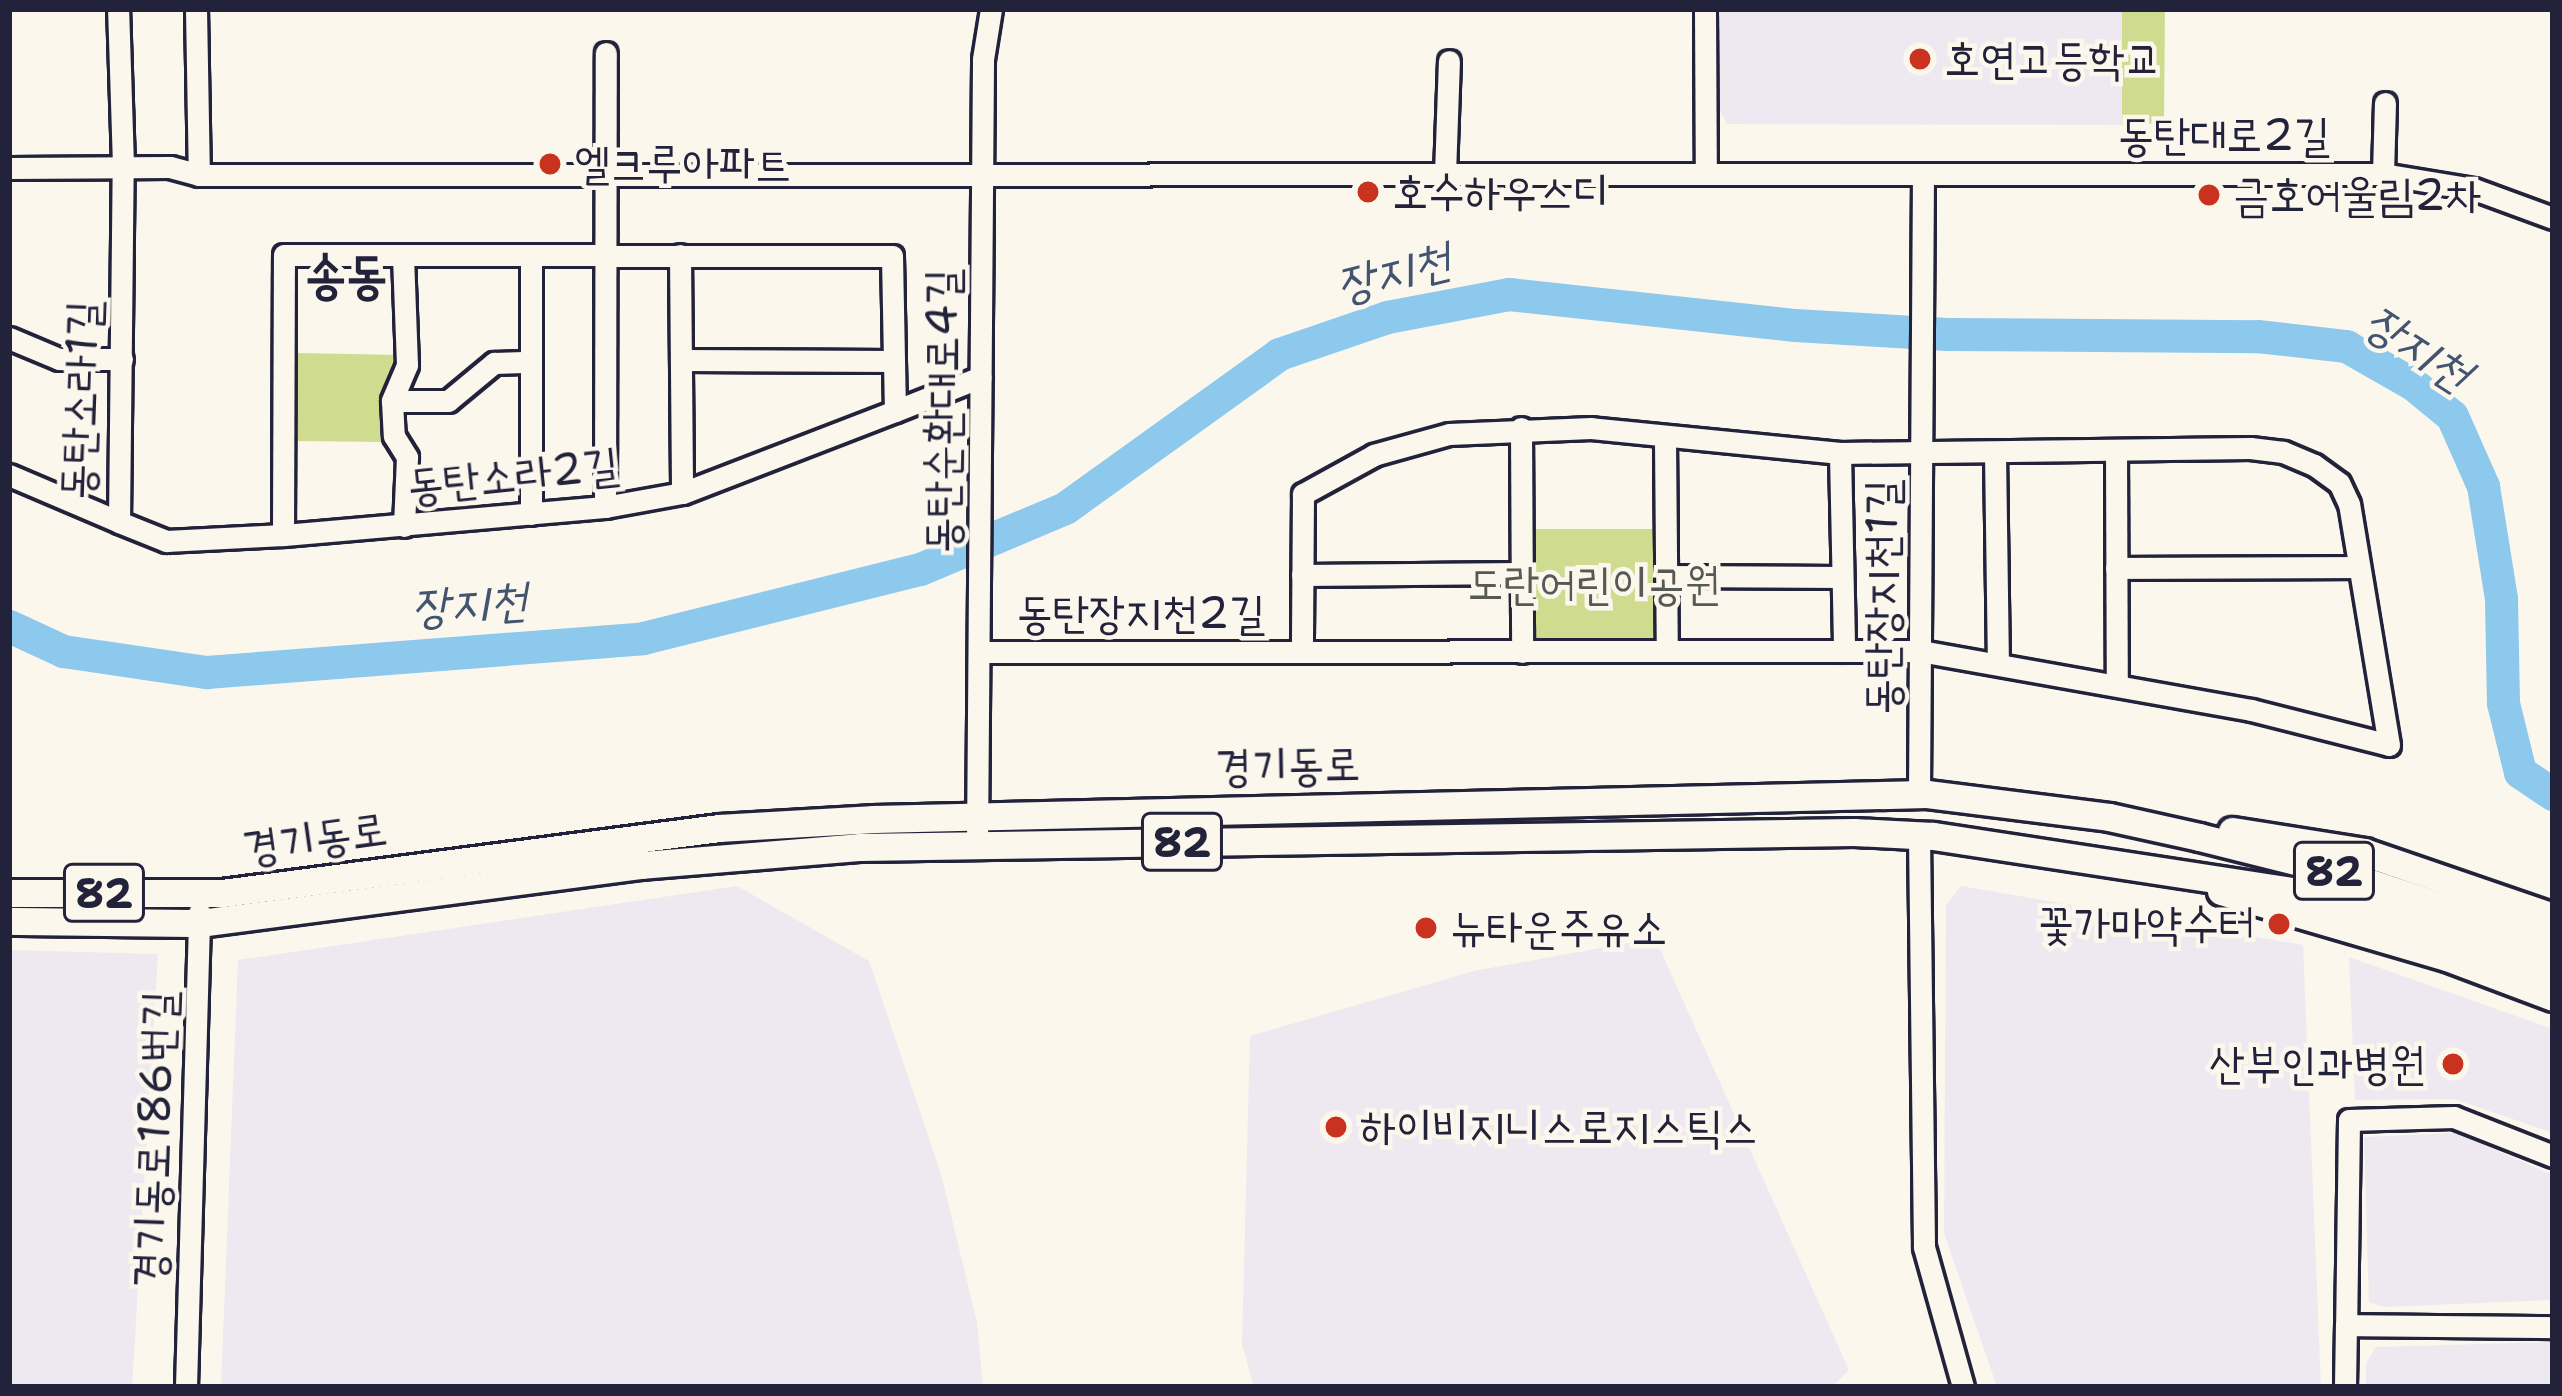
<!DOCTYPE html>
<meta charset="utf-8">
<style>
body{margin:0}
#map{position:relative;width:2562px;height:1396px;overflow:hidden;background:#fbf7ec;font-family:"Shantell Sans","Poor Story",sans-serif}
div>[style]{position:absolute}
.built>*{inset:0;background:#eee9f0}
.green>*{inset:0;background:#cfdc90}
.river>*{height:33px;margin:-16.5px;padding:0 16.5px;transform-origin:16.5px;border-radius:16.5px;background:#8dc8ed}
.roads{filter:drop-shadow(3px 0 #22223b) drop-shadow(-3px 0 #22223b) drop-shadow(0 3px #22223b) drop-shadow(0 -3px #22223b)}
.minor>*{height:21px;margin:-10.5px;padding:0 10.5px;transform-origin:10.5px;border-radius:10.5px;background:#fbf7ec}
.major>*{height:27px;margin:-13.5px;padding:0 13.5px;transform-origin:13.5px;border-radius:13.5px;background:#fbf7ec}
.dots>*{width:33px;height:33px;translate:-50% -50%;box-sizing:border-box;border:6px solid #fbf7ec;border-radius:50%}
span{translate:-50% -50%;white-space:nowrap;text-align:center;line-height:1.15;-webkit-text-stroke:9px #fbf7ec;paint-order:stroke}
.shield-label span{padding:3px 9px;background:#fbf7ec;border:3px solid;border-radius:9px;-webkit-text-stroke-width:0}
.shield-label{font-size:42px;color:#22223b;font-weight:700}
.poi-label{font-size:45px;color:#22223b}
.left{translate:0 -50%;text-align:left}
.right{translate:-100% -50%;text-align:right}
.street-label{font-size:45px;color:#22223b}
.park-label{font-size:45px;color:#565a54}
.water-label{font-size:48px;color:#425470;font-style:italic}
.quarter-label{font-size:51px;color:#22223b;font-weight:700}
.frame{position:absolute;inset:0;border:12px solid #22223b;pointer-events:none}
</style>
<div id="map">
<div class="built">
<div style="clip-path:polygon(1719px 9px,2122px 9px,2122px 125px,1727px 124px,1719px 108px)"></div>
<div style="clip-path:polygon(737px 886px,869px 961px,941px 1174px,977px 1322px,983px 1387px,221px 1387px,238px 960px)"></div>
<div style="clip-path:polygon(1961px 886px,2303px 945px,2321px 1387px,1997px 1387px,1944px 1233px,1946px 905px)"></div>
<div style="clip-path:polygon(1655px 938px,1849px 1370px,1832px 1387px,1254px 1387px,1242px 1344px,1250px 1036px,1474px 971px)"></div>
<div style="clip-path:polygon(9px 950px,158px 954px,132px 1387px,9px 1387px)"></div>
<div style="clip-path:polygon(2349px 957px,2553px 1029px,2553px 1133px,2454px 1099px,2355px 1100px)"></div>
<div style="clip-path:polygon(2456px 1133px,2553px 1175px,2551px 1300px,2384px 1307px,2369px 1302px,2364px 1137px)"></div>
<div style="clip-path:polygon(2553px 1342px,2553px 1387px,2366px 1387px,2366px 1363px,2376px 1347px)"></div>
</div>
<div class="green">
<div style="clip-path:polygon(2122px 9px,2165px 9px,2164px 123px,2122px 125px)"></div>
<div style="clip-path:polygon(298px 353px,400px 355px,386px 442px,297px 441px)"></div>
<div style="clip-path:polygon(1534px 529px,1654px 529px,1654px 638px,1534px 638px)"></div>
</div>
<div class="river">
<div style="left:9px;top:626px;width:60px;rotate:24.8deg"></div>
<div style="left:63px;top:651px;width:145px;rotate:8.4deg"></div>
<div style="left:206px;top:672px;width:438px;rotate:-4.4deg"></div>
<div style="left:643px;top:638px;width:285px;rotate:-14deg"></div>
<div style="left:920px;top:569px;width:157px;rotate:-22.8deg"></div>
<div style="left:1065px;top:508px;width:264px;rotate:-35.7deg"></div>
<div style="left:1279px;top:354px;width:114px;rotate:-18.9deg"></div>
<div style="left:1387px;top:317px;width:124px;rotate:-10.7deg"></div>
<div style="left:1509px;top:294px;width:288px;rotate:6.2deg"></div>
<div style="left:1795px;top:325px;width:152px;rotate:3.4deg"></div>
<div style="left:1947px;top:334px;width:310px;rotate:0.4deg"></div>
<div style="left:2257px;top:336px;width:90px;rotate:6.4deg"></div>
<div style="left:2346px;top:346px;width:77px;rotate:29.6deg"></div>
<div style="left:2413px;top:384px;width:50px;rotate:39.4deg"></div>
<div style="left:2452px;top:416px;width:77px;rotate:66.1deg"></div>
<div style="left:2483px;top:486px;width:114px;rotate:80.9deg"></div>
<div style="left:2501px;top:599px;width:104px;rotate:88.9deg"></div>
<div style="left:2503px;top:703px;width:71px;rotate:76.2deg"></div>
<div style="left:2520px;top:772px;width:40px;rotate:34deg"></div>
</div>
<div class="roads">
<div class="minor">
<div style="left:196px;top:9px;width:166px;rotate:89deg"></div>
<div style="left:1705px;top:9px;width:165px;rotate:89.7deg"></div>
<div style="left:9px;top:168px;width:161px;rotate:-0.4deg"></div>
<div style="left:170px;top:167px;width:30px;rotate:15deg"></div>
<div style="left:199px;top:175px;width:2184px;rotate:-0.03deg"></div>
<div style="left:2383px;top:174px;width:92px;rotate:9.4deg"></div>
<div style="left:2474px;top:189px;width:84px;rotate:20.2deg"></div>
<div style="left:1445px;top:174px;width:113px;rotate:-88deg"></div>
<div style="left:2383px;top:174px;width:71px;rotate:-88.4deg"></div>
<div style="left:284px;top:255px;width:608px;rotate:0.09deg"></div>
<div style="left:892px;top:256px;width:155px;rotate:88.9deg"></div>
<div style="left:895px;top:411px;width:228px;rotate:158.9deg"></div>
<div style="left:682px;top:493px;width:78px;rotate:169.7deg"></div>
<div style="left:605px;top:507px;width:323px;rotate:175deg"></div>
<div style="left:283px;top:535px;width:280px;rotate:-89.8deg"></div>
<div style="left:680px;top:255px;width:238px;rotate:89.5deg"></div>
<div style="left:403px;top:256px;width:109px;rotate:87.9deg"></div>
<div style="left:407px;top:365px;width:39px;rotate:113deg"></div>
<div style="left:392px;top:401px;width:35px;rotate:87deg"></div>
<div style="left:394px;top:436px;width:25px;rotate:58deg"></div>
<div style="left:407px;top:457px;width:69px;rotate:92.5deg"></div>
<div style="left:531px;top:256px;width:258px;rotate:90deg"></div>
<div style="left:9px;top:338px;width:54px;rotate:22.8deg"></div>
<div style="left:59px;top:359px;width:63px"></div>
<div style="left:681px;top:360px;width:213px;rotate:0.3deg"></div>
<div style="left:392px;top:401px;width:56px"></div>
<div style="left:448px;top:401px;width:60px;rotate:-39.6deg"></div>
<div style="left:494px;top:363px;width:37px;rotate:-2deg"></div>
<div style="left:895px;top:411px;width:92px;rotate:-21.6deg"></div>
<div style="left:1521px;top:428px;width:224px;rotate:89.7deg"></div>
<div style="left:1665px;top:440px;width:211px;rotate:89.5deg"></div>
<div style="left:2116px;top:450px;width:234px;rotate:89.8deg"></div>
<div style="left:1995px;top:452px;width:209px;rotate:89.2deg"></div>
<div style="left:1840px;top:453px;width:198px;rotate:88.8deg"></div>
<div style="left:9px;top:475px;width:120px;rotate:23.1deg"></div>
<div style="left:119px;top:522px;width:357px;rotate:-89.4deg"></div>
<div style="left:123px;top:165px;width:156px;rotate:-91.8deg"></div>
<div style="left:605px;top:507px;width:454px;rotate:-89.9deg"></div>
<div style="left:119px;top:522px;width:51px;rotate:22deg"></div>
<div style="left:166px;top:541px;width:117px;rotate:-2.9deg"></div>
<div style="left:2116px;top:568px;width:242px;rotate:-0.2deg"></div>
<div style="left:1302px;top:575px;width:220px;rotate:-0.5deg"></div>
<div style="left:1667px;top:576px;width:175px;rotate:0.3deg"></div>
<div style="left:979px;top:652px;width:941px;rotate:-0.06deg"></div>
<div style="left:1920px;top:651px;width:336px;rotate:10.1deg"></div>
<div style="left:2251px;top:710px;width:142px;rotate:14.2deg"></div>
<div style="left:2389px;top:745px;width:244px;rotate:-99.4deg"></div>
<div style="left:2349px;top:504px;width:23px;rotate:-115deg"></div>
<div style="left:2339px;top:483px;width:31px;rotate:-144deg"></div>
<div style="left:2314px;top:465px;width:34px;rotate:-157deg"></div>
<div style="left:2283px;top:452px;width:33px;rotate:-173deg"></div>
<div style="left:2250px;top:448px;width:410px;rotate:179.3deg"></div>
<div style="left:1840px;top:453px;width:250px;rotate:-174.3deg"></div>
<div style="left:1591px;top:428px;width:142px;rotate:177.6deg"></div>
<div style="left:1449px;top:434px;width:78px;rotate:164.4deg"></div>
<div style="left:1374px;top:455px;width:81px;rotate:151.2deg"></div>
<div style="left:1303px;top:494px;width:158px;rotate:90.4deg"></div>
<div style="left:1919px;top:794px;width:620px;rotate:-89.63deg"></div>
<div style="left:1919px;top:836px;width:411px;rotate:89.3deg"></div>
<div style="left:1924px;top:1247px;width:145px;rotate:74.4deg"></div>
<div style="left:977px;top:844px;width:785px;rotate:-89.56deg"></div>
<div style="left:983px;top:59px;width:51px;rotate:-80.9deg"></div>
<div style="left:2553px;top:1156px;width:106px;rotate:-158.5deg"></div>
<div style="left:2454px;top:1117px;width:105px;rotate:178.4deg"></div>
<div style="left:2349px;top:1120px;width:205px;rotate:90.8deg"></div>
<div style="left:2346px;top:1325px;width:207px;rotate:0.6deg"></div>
<div style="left:186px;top:1387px;width:475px;rotate:-88.4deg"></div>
<div style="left:2345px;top:1387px;width:62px;rotate:-89.1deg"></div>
</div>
<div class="major">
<div style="left:2232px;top:831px;width:134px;rotate:9deg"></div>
<div style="left:2364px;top:852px;width:200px;rotate:19deg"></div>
<div style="left:2221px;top:891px;width:235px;rotate:16.3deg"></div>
<div style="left:2447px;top:957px;width:113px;rotate:20.7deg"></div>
<div style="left:9px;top:893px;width:213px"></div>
<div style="left:222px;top:893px;width:501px;rotate:-7.45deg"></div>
<div style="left:719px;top:828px;width:155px;rotate:-3.3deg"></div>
<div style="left:874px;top:819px;width:1053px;rotate:-1.36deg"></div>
<div style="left:1927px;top:794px;width:183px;rotate:7.2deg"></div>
<div style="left:2109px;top:817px;width:92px;rotate:12.5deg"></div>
<div style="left:2199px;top:837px;width:140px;rotate:14deg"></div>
<div style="left:2335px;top:871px;width:230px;rotate:18.5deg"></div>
<div style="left:9px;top:921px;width:190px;rotate:0.6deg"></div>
<div style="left:199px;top:923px;width:446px;rotate:-7.5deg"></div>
<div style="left:641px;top:865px;width:220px;rotate:-4.7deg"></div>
<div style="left:860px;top:847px;width:994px;rotate:-0.86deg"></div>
<div style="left:1854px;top:832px;width:79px;rotate:2.9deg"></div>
<div style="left:1933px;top:836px;width:370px;rotate:8.7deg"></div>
<div style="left:2299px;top:892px;width:125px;rotate:14.4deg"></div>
<div style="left:2420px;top:923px;width:141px;rotate:19.5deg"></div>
</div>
</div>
<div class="dots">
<div style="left:1920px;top:59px;background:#c8321e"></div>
<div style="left:550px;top:164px;background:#c8321e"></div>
<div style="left:1368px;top:192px;background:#c8321e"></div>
<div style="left:2209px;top:195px;background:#c8321e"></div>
<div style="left:2279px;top:924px;background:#c8321e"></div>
<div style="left:1426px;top:928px;background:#c8321e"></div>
<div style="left:2453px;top:1064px;background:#c8321e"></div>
<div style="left:1336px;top:1127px;background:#c8321e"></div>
</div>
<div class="shield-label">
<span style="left:1182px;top:842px">82</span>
<span style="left:2334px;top:871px">82</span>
<span style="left:104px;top:893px">82</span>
</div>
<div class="poi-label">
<span class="left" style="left:1944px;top:59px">호연고등학교</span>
<span class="left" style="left:574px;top:164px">엘크루아파트</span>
<span class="left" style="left:1392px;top:192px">호수하우스디</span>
<span class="left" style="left:2233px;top:195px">금호어울림2차</span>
<span class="right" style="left:2255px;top:924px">꽃가마약수터</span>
<span class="left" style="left:1450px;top:928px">뉴타운주유소</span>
<span class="right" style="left:2426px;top:1064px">산부인과병원</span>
<span class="left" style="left:1360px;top:1127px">하이비지니스로지스틱스</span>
</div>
<div class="street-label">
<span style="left:2224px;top:135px">동탄대로2길</span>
<span style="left:80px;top:400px;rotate:-88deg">동탄소라1길</span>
<span style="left:942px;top:411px;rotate:-90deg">동탄순환대로4길</span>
<span style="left:513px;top:475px;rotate:-6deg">동탄소라2길</span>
<span style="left:1882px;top:597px;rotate:-90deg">동탄장지천1길</span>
<span style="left:1141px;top:613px">동탄장지천2길</span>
<span style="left:1288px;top:765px;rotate:-1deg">경기동로</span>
<span style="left:315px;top:838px;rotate:-8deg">경기동로</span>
<span style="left:154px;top:1139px;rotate:-88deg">경기동로186번길</span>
</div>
<div class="park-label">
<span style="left:1594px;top:584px">도란어린이공원</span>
</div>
<div class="water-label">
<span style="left:1393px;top:272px;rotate:-14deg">장지천</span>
<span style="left:2418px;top:347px;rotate:33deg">장지천</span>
<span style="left:469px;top:603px;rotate:-4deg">장지천</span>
</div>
<div class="quarter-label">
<span style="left:346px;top:274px">송동</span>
</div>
<div class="frame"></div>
</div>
